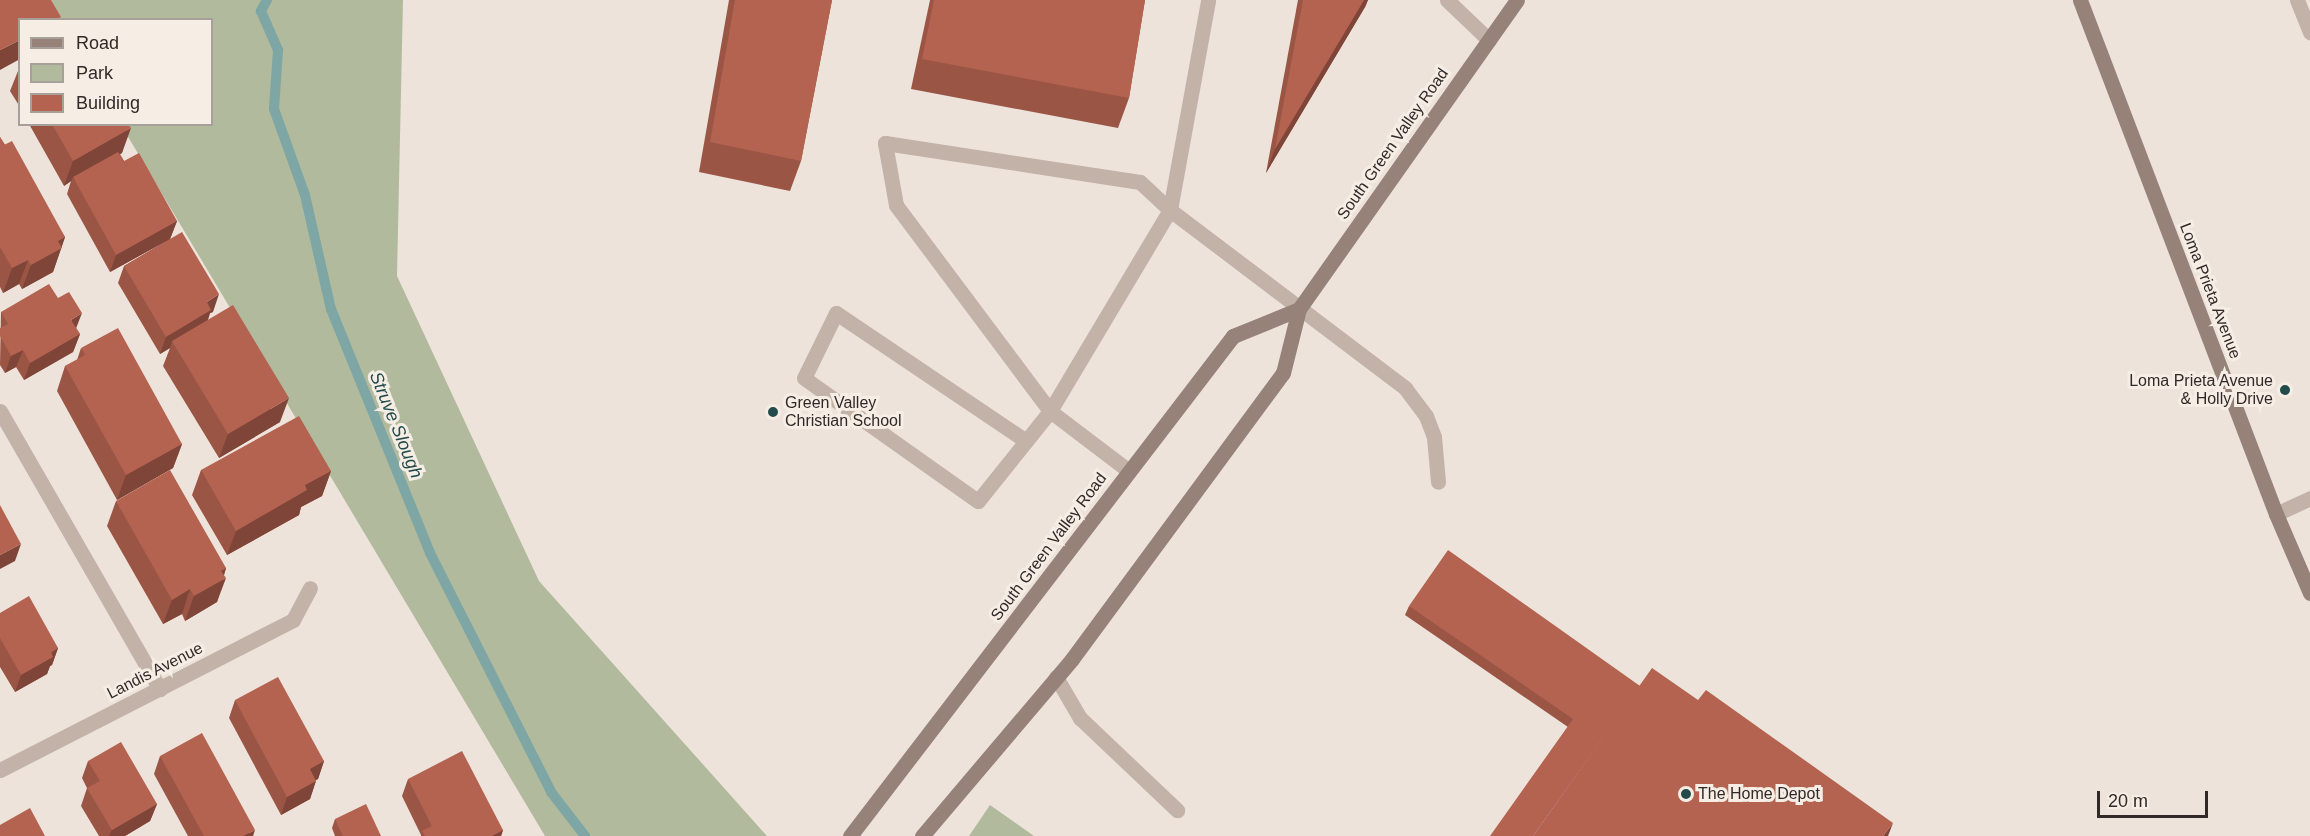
<!DOCTYPE html>
<style>
body{margin:0}
#map{position:relative;width:2310px;height:836px;overflow:hidden;background:#ede3da;font-family:Arial,sans-serif}
div>[style]{position:absolute}
.green>*{inset:0;background:#b1ba9c}
.stream>*{height:10px;margin:-5px;padding:0 5px;transform-origin:5px;border-radius:5px;background:#7da6a5}
.lane>*{height:15px;margin:-7.5px;padding:0 7.5px;transform-origin:7.5px;border-radius:7.5px;background:#c3b2a7}
.street>*{height:15px;margin:-7.5px;padding:0 7.5px;transform-origin:7.5px;border-radius:7.5px;background:#c3b2a7}
.secondary>*{height:15px;margin:-7.5px;padding:0 7.5px;transform-origin:7.5px;border-radius:7.5px;background:#968279}
.wall>*{inset:0;background:#9b5545}
.shaded-wall>*{inset:0;background:#7e4538}
.building>*{inset:0;background:#b46350}
.dots>*{width:16px;height:16px;translate:-50% -50%;box-sizing:border-box;border:3px solid #f6ede5;border-radius:50%}
span{translate:-50% -50%;white-space:nowrap;text-align:center;line-height:1.15;-webkit-text-stroke:6px #f6ede5;paint-order:stroke}
.street-label{font-size:16px;color:#312927}
.poi-label{font-size:16px;color:#312927}
.right{translate:-100% -50%;text-align:right}
.left{translate:0 -50%;text-align:left}
.water-label{font-size:18px;color:#224c4c;font-style:italic}
.legend{position:absolute;left:18px;top:18px;width:195px;height:108px;box-sizing:border-box;background:#f6ede5;border:2px solid #a79f99;margin:0;padding:8px 10px;list-style:none;font-size:18px;color:#312927}
.legend li{display:flex;align-items:center;gap:12px;height:30px}
.legend b{width:30px;border:2px solid #a79f99}
.scale{position:absolute;left:2097px;top:791px;width:111px;height:27px;box-sizing:border-box;border:3px solid #312927;border-top:0;padding-left:8px;font-size:18px;line-height:21px;white-space:nowrap;color:#312927;-webkit-text-stroke:4px #f6ede5;paint-order:stroke}
</style>
<div id="map">
<div class="green">
<div style="clip-path:polygon(46px 0,403px 0,397px 276px,539px 581px,767px 836px,545px 836px,121px 125px,212px 124px,212px 20px,58px 19px)"></div>
<div style="clip-path:polygon(990px 805px,1034px 836px,969px 836px)"></div>
</div>
<div class="stream">
<div style="left:267px;top:0;width:13px;rotate:119deg"></div>
<div style="left:261px;top:11px;width:43px;rotate:66.4deg"></div>
<div style="left:278px;top:50px;width:59px;rotate:93.9deg"></div>
<div style="left:274px;top:109px;width:91px;rotate:70.2deg"></div>
<div style="left:305px;top:195px;width:117px;rotate:77.2deg"></div>
<div style="left:331px;top:309px;width:263px;rotate:67.9deg"></div>
<div style="left:430px;top:553px;width:268px;rotate:63.1deg"></div>
<div style="left:551px;top:792px;width:56px;rotate:52.3deg"></div>
</div>
<div class="lane">
<div style="left:1447px;top:0;width:58px;rotate:43.6deg"></div>
<div style="left:2297px;top:0;width:35px;rotate:68deg"></div>
<div style="left:0;top:411px;width:321px;rotate:60.1deg"></div>
<div style="left:1026px;top:441px;width:229px;rotate:-146deg"></div>
<div style="left:836px;top:313px;width:72px;rotate:116.2deg"></div>
<div style="left:804px;top:378px;width:213px;rotate:35.3deg"></div>
<div style="left:978px;top:501px;width:115px;rotate:-51.3deg"></div>
<div style="left:1050px;top:411px;width:234px;rotate:-59.2deg"></div>
<div style="left:1170px;top:210px;width:213px;rotate:-79.7deg"></div>
<div style="left:1129px;top:471px;width:99px;rotate:-142.8deg"></div>
<div style="left:1050px;top:411px;width:257px;rotate:-126.8deg"></div>
<div style="left:896px;top:205px;width:63px;rotate:-100.1deg"></div>
<div style="left:885px;top:143px;width:258px;rotate:8.7deg"></div>
<div style="left:1140px;top:182px;width:41px;rotate:43deg"></div>
<div style="left:1170px;top:210px;width:295px;rotate:37.1deg"></div>
<div style="left:1405px;top:388px;width:35px;rotate:53deg"></div>
<div style="left:1426px;top:416px;width:22px;rotate:69deg"></div>
<div style="left:1434px;top:437px;width:45px;rotate:84.9deg"></div>
<div style="left:1056px;top:677px;width:48px;rotate:59.7deg"></div>
<div style="left:1080px;top:718px;width:134px;rotate:43.5deg"></div>
</div>
<div class="street">
<div style="left:2276px;top:514px;width:38px;rotate:-25deg"></div>
<div style="left:0;top:770px;width:329px;rotate:-27.1deg"></div>
<div style="left:293px;top:620px;width:36px;rotate:-62deg"></div>
</div>
<div class="secondary">
<div style="left:2080px;top:0;width:550px;rotate:69.13deg"></div>
<div style="left:2276px;top:514px;width:86px;rotate:66.7deg"></div>
<div style="left:850px;top:836px;width:630px;rotate:-52.55deg"></div>
<div style="left:1233px;top:336px;width:71px;rotate:-22.2deg"></div>
<div style="left:922px;top:836px;width:232px;rotate:-49.7deg"></div>
<div style="left:1072px;top:659px;width:355px;rotate:-53.6deg"></div>
<div style="left:1283px;top:373px;width:66px;rotate:-76deg"></div>
<div style="left:1299px;top:309px;width:378px;rotate:-54.8deg"></div>
</div>
<div class="wall">
<div style="clip-path:polygon(729px 0,832px 0,801px 161px,790px 191px,699px 172px)"></div>
<div style="clip-path:polygon(930px 0,1145px 0,1129px 98px,1118px 128px,911px 89px)"></div>
<div style="clip-path:polygon(1298px 0,1368px 0,1365px 7px,1266px 173px)"></div>
<div style="clip-path:polygon(20px 66px,20px 107px,10px 91px)"></div>
<div style="clip-path:polygon(29px 124px,128px 124px,122px 153px,120px 154px,124px 161px,177px 221px,170px 239px,213px 312px,210px 313px,208px 320px,280px 422px,219px 458px,163px 366px,170px 348px,160px 354px,118px 283px,124px 266px,168px 240px,110px 272px,67px 194px,71px 181px,64px 186px)"></div>
<div style="clip-path:polygon(0 137px,65px 237px,53px 272px,22px 289px,19px 284px,3px 293px,0 287px)"></div>
<div style="clip-path:polygon(1px 312px,76px 328px,80px 334px,73px 352px,24px 380px,16px 367px,5px 373px,0 365px)"></div>
<div style="clip-path:polygon(81px 348px,182px 444px,173px 468px,117px 500px,57px 391px,65px 366px,77px 360px)"></div>
<div style="clip-path:polygon(201px 470px,331px 471px,322px 496px,301px 507px,299px 515px,227px 555px,192px 495px)"></div>
<div style="clip-path:polygon(116px 501px,226px 568px,217px 602px,185px 621px,182px 614px,163px 624px,107px 526px)"></div>
<div style="clip-path:polygon(1409px 606px,1640px 686px,1568px 727px,1405px 615px)"></div>
<div style="clip-path:polygon(0 613px,58px 648px,52px 665px,50px 666px,47px 674px,15px 692px,0 667px)"></div>
<div style="clip-path:polygon(235px 700px,324px 761px,318px 779px,316px 780px,310px 799px,281px 815px,229px 718px)"></div>
<div style="clip-path:polygon(160px 756px,253px 836px,188px 836px,154px 774px)"></div>
<div style="clip-path:polygon(88px 761px,157px 804px,150px 821px,125px 836px,99px 836px,81px 806px,87px 788px,82px 778px)"></div>
<div style="clip-path:polygon(408px 779px,503px 830px,501px 836px,421px 836px,421px 835px,402px 796px)"></div>
<div style="clip-path:polygon(335px 819px,381px 836px,335px 836px,332px 828px)"></div>
</div>
<div class="shaded-wall">
<div style="clip-path:polygon(1364px 0,1368px 0,1365px 7px,1266px 173px,1275px 149px)"></div>
<div style="clip-path:polygon(20px 40px,20px 59px,0 70px,0 50px)"></div>
<div style="clip-path:polygon(131px 128px,122px 153px,74px 180px,73px 177px,71px 181px,64px 186px,73px 161px)"></div>
<div style="clip-path:polygon(177px 221px,170px 239px,110px 272px,116px 255px)"></div>
<div style="clip-path:polygon(65px 237px,53px 272px,22px 289px,31px 265px,58px 241px)"></div>
<div style="clip-path:polygon(28px 260px,19px 284px,3px 293px,12px 268px)"></div>
<div style="clip-path:polygon(219px 294px,213px 312px,210px 313px,205px 328px,172px 341px,170px 348px,160px 354px,166px 337px,207px 302px)"></div>
<div style="clip-path:polygon(82px 313px,75px 331px,71px 320px)"></div>
<div style="clip-path:polygon(80px 334px,73px 352px,24px 380px,30px 363px)"></div>
<div style="clip-path:polygon(23px 350px,16px 367px,5px 373px,11px 356px)"></div>
<div style="clip-path:polygon(289px 398px,280px 422px,219px 458px,228px 434px)"></div>
<div style="clip-path:polygon(182px 444px,173px 468px,117px 500px,126px 475px)"></div>
<div style="clip-path:polygon(331px 471px,322px 496px,301px 507px,299px 515px,227px 555px,236px 531px,305px 485px)"></div>
<div style="clip-path:polygon(21px 544px,15px 561px,0 569px,0 555px)"></div>
<div style="clip-path:polygon(226px 568px,222px 580px,226px 578px,217px 602px,185px 621px,194px 596px,221px 571px)"></div>
<div style="clip-path:polygon(190px 589px,182px 614px,163px 624px,172px 600px)"></div>
<div style="clip-path:polygon(58px 648px,52px 665px,50px 666px,47px 674px,15px 692px,21px 675px)"></div>
<div style="clip-path:polygon(324px 761px,318px 779px,303px 786px,310px 769px)"></div>
<div style="clip-path:polygon(316px 781px,310px 799px,281px 815px,287px 797px)"></div>
<div style="clip-path:polygon(157px 804px,150px 821px,125px 836px,109px 836px,112px 830px)"></div>
<div style="clip-path:polygon(1893px 823px,1888px 836px,1883px 836px)"></div>
<div style="clip-path:polygon(255px 830px,253px 836px,243px 836px)"></div>
<div style="clip-path:polygon(503px 830px,501px 836px,492px 836px)"></div>
</div>
<div class="building">
<div style="clip-path:polygon(0 0,51px 0,61px 17px,56px 20px,20px 20px,20px 40px,0 50px)"></div>
<div style="clip-path:polygon(735px 0,832px 0,801px 161px,710px 142px)"></div>
<div style="clip-path:polygon(934px 0,1145px 0,1129px 98px,922px 59px)"></div>
<div style="clip-path:polygon(1303px 0,1364px 0,1275px 149px)"></div>
<div style="clip-path:polygon(52px 124px,128px 124px,131px 128px,73px 161px)"></div>
<div style="clip-path:polygon(0 137px,4px 145px,12px 141px,65px 237px,58px 241px,62px 248px,31px 265px,28px 260px,12px 268px,0 247px)"></div>
<div style="clip-path:polygon(118px 152px,124px 161px,139px 153px,177px 221px,116px 255px,73px 177px)"></div>
<div style="clip-path:polygon(182px 232px,219px 294px,207px 302px,211px 310px,166px 337px,124px 266px)"></div>
<div style="clip-path:polygon(49px 284px,58px 298px,69px 292px,82px 313px,71px 320px,80px 334px,30px 363px,23px 350px,11px 356px,0 336px,0 328px,8px 324px,1px 312px)"></div>
<div style="clip-path:polygon(233px 305px,289px 398px,228px 434px,172px 341px)"></div>
<div style="clip-path:polygon(118px 328px,182px 444px,126px 475px,65px 366px,85px 355px,81px 348px)"></div>
<div style="clip-path:polygon(299px 416px,331px 471px,305px 485px,307px 490px,236px 531px,201px 470px)"></div>
<div style="clip-path:polygon(170px 470px,226px 568px,221px 571px,226px 578px,194px 596px,190px 589px,172px 600px,116px 501px)"></div>
<div style="clip-path:polygon(0 505px,21px 544px,0 555px)"></div>
<div style="clip-path:polygon(1448px 550px,1640px 686px,1533px 836px,1490px 836px,1573px 719px,1409px 606px)"></div>
<div style="clip-path:polygon(29px 596px,58px 648px,51px 652px,53px 657px,21px 675px,0 638px,0 613px)"></div>
<div style="clip-path:polygon(1652px 668px,1698px 700px,1706px 690px,1893px 823px,1883px 836px,1533px 836px)"></div>
<div style="clip-path:polygon(278px 677px,324px 761px,310px 769px,316px 781px,287px 797px,235px 700px)"></div>
<div style="clip-path:polygon(202px 733px,255px 830px,243px 836px,204px 836px,160px 756px)"></div>
<div style="clip-path:polygon(121px 742px,157px 804px,112px 830px,87px 788px,100px 781px,88px 761px)"></div>
<div style="clip-path:polygon(462px 751px,503px 830px,492px 836px,425px 836px,422px 831px,432px 826px,408px 779px)"></div>
<div style="clip-path:polygon(366px 804px,381px 836px,343px 836px,335px 819px)"></div>
<div style="clip-path:polygon(30px 808px,45px 836px,0 836px,0 825px)"></div>
</div>
<div class="dots">
<div style="left:2285px;top:390px;background:#224c4c"></div>
<div style="left:773px;top:412px;background:#224c4c"></div>
<div style="left:1686px;top:794px;background:#224c4c"></div>
</div>
<div class="street-label">
<span style="left:1393px;top:144px;rotate:-55deg">South Green Valley Road</span>
<span style="left:2210px;top:291px;rotate:69deg">Loma Prieta Avenue</span>
<span style="left:1049px;top:547px;rotate:-53deg">South Green Valley Road</span>
<span style="left:155px;top:671px;rotate:-27deg">Landis Avenue</span>
</div>
<div class="poi-label">
<span class="right" style="left:2273px;top:390px">Loma Prieta Avenue<br>&amp; Holly Drive</span>
<span class="left" style="left:785px;top:412px">Green Valley<br>Christian School</span>
<span class="left" style="left:1698px;top:794px">The Home Depot</span>
</div>
<div class="water-label">
<span style="left:396px;top:425px;rotate:68deg">Struve Slough</span>
</div>
<ul class="legend">
<li><b style="height:8px;background:#968279"></b>Road</li>
<li><b style="height:16px;background:#b1ba9c"></b>Park</li>
<li><b style="height:16px;background:#b46350"></b>Building</li>
</ul>
<div class="scale">20 m</div>
</div>
